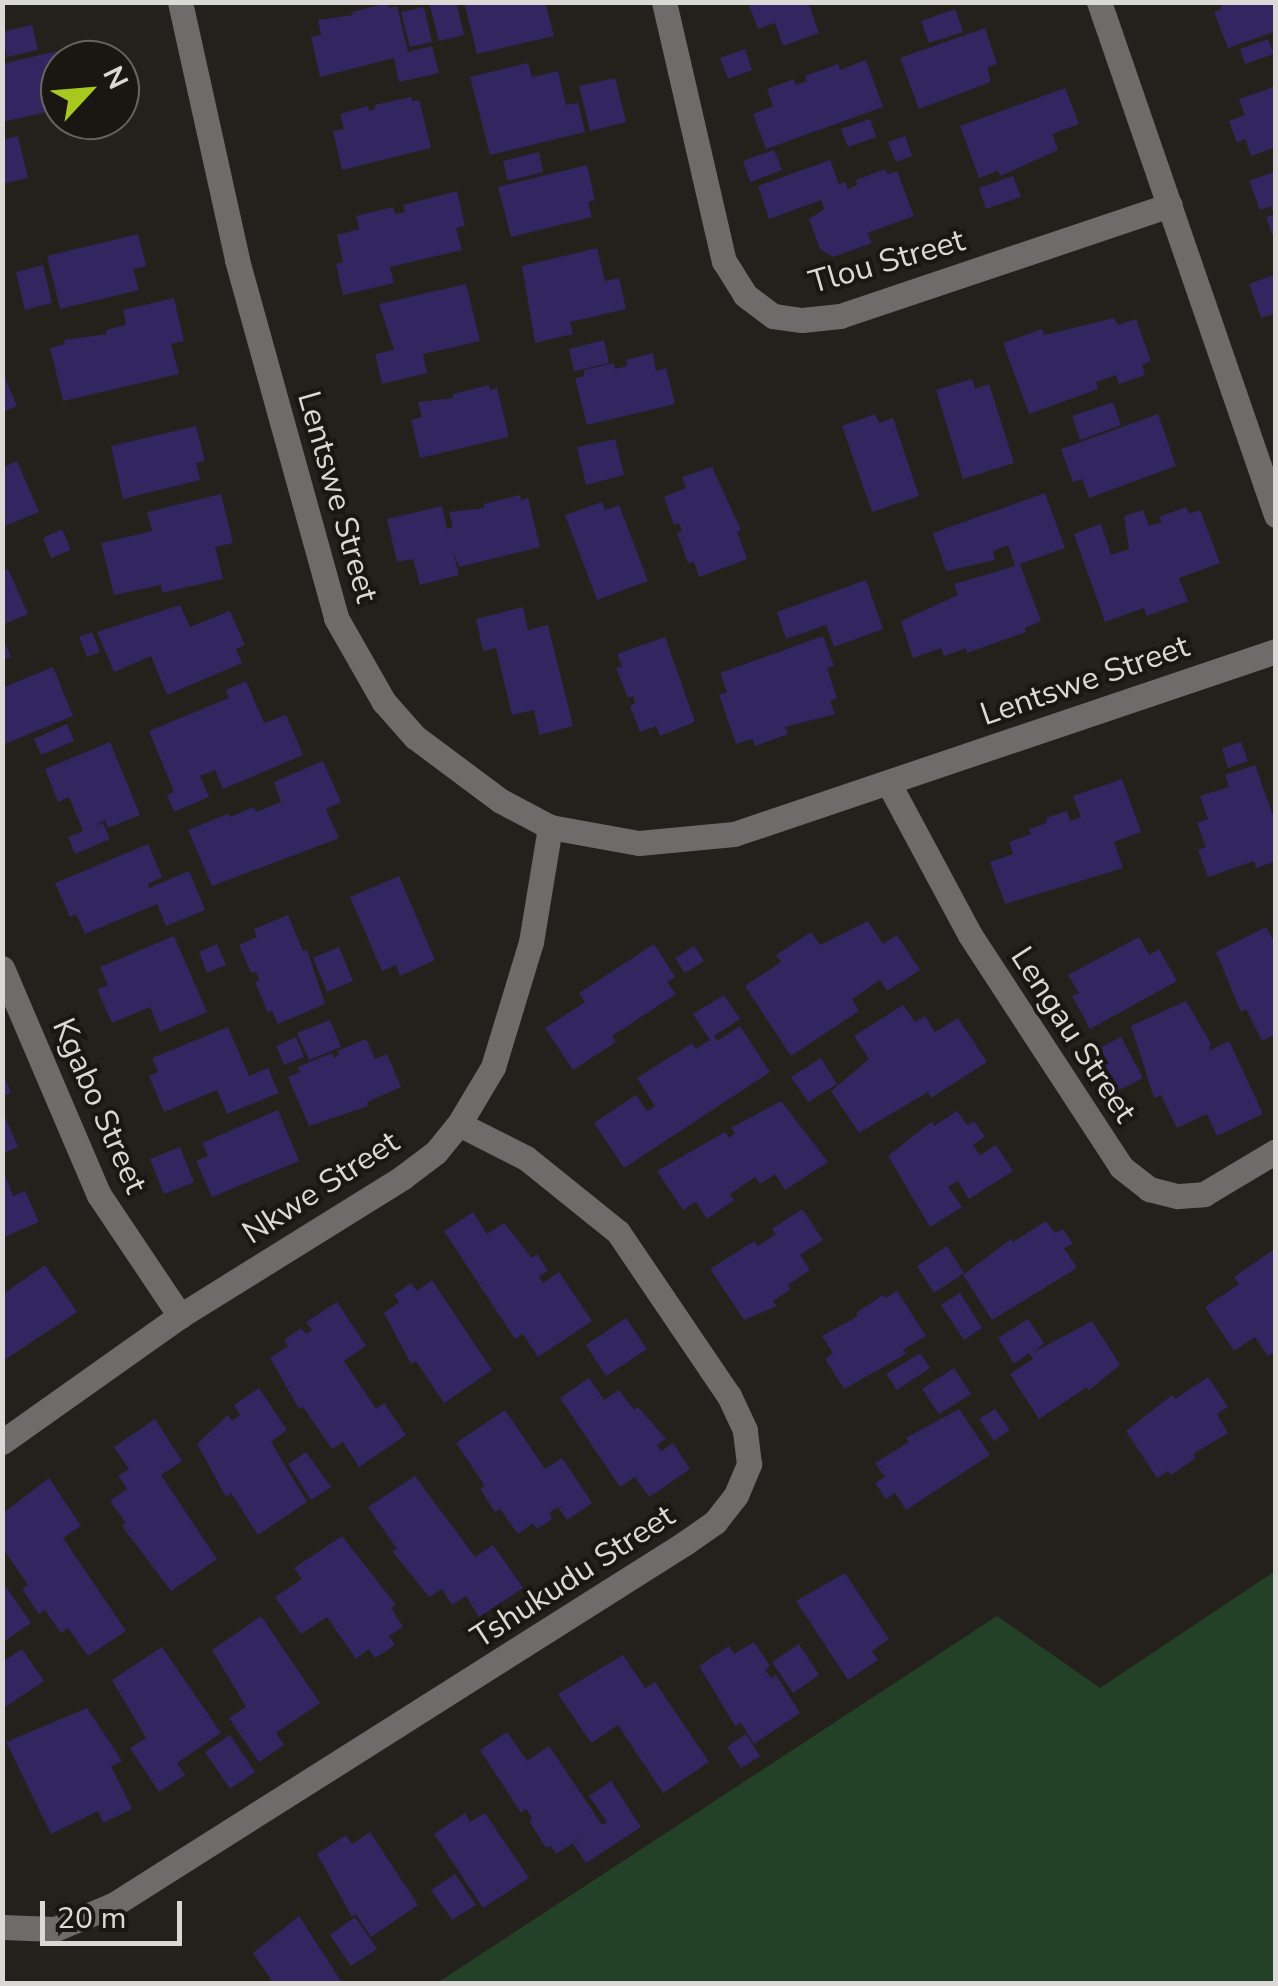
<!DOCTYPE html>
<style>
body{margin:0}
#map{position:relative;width:1278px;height:1986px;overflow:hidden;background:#24201b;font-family:"Nunito Sans",sans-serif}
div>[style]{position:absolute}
.green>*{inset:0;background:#224126}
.building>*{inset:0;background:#322660}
.minor>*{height:25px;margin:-12.5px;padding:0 12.5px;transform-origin:12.5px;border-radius:12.5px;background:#6f6b6b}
span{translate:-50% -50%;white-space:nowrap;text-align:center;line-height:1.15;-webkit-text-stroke:8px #1a1612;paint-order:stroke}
.street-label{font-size:32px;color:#dbd9d5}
.frame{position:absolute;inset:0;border:5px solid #dbd9d5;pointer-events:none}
.north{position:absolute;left:40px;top:40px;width:100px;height:100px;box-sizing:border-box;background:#1a1612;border:2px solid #676460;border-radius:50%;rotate:64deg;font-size:28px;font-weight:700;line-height:40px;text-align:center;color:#dbd9d5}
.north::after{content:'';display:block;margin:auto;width:35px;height:45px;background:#a7c81f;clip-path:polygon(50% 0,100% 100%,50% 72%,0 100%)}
.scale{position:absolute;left:40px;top:1901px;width:142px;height:45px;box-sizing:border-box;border:5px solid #dbd9d5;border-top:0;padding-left:12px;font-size:30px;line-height:35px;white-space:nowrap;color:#dbd9d5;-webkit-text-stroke:8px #1a1612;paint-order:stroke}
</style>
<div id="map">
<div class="green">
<div style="clip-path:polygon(1275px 1571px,1275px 1983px,437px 1983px,997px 1616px,1100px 1688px)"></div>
</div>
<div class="building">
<div style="clip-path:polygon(429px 2px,456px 2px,464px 35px,439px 41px)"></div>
<div style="clip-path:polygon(464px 2px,545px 2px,554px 36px,477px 54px)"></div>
<div style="clip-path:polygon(742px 2px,808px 2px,819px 33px,783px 46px,775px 23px,758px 29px,749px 5px)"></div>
<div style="clip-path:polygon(1220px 2px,1276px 2px,1276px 31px,1228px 48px,1214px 12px,1222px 9px)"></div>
<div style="clip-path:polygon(388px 3px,389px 8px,397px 6px,408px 52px,432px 46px,439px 73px,399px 82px,394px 58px,320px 77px,311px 37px,321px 35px,318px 20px,353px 15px,352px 12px)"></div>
<div style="clip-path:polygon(424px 7px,432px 42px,410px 47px,401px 12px)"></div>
<div style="clip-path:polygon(955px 9px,963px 32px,929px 43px,921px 21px)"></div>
<div style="clip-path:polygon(32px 25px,38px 50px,7px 57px,2px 32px)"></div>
<div style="clip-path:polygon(985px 28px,997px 64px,987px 67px,991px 82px,919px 109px,900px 58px)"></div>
<div style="clip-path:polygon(1268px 39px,1274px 54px,1245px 64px,1240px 49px)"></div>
<div style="clip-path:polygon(66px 49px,69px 60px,60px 60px,60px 109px,2px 122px,2px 64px)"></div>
<div style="clip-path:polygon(745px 49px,752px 70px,728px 79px,720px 58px)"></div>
<div style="clip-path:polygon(866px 60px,883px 107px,766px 149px,753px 114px,773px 106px,767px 89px,794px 79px,796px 85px,807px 81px,805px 76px,838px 64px,840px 70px)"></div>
<div style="clip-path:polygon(528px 63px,532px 77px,558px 71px,566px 105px,578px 103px,585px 132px,490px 155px,470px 77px)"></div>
<div style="clip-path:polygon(615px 78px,626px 122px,590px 131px,579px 86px)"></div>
<div style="clip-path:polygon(1276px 86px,1276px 147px,1251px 156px,1245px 139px,1237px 143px,1229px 121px,1245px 115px,1239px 99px)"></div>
<div style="clip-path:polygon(1065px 88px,1079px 124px,1052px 134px,1058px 150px,1000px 176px,998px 171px,979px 178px,960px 126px)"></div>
<div style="clip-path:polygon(411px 97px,412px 101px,419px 100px,431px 148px,342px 170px,333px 131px,344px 129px,340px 114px,368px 106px,369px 111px,375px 109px,374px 105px)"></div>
<div style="clip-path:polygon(870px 119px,876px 137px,848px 147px,841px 129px)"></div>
<div style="clip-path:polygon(18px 136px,28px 178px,2px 184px,2px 140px)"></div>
<div style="clip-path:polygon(905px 136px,912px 156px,896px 162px,888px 142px)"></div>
<div style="clip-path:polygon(774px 150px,782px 170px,750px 182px,743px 161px)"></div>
<div style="clip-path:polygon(539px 152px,543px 172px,508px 181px,503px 161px)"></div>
<div style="clip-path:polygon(830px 160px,839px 184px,845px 182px,848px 189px,857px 185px,856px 180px,885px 169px,888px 174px,897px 171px,914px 216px,867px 233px,872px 243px,833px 257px,820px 249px,809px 219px,824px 209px,821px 200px,769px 219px,758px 186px)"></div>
<div style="clip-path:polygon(587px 165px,595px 200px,588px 202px,592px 217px,511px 237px,498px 187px)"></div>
<div style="clip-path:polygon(1276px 171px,1276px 242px,1275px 242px,1266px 217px,1274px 215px,1271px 206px,1260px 210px,1249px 181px)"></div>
<div style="clip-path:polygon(1013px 176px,1021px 197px,986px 209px,979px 188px)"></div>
<div style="clip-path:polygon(457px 191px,465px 226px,456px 228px,462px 250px,390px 267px,394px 283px,343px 295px,336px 264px,343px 262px,337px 235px,359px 229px,356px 216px,393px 207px,395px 214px,405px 212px,403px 205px)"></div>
<div style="clip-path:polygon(138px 234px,146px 266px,133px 269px,139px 290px,60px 309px,47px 256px)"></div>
<div style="clip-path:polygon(597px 248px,605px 281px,619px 278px,626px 309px,570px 322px,573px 334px,535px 343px,522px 266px)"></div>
<div style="clip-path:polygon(43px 265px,52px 303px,25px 310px,16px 272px)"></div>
<div style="clip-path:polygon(1276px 274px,1276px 313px,1261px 318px,1249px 284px)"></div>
<div style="clip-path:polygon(466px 284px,480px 341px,423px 354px,427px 373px,382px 384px,375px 354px,394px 350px,379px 304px)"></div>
<div style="clip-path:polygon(174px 298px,184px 341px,171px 344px,179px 374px,63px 401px,50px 348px,65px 344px,64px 340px,106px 334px,106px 330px,126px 325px,123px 310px)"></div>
<div style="clip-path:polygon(1114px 318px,1118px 325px,1136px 319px,1151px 361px,1142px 365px,1145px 375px,1119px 384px,1116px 375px,1096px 382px,1098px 389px,1029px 414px,1003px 343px,1042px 329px,1044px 335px)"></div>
<div style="clip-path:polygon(604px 340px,609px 363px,574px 371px,569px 349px)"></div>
<div style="clip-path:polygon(653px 353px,656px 371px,666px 368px,675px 404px,587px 425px,575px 378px,584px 376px,584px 370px,614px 363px,615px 369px,627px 366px,626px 360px)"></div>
<div style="clip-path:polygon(3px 373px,17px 406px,3px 412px)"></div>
<div style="clip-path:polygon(972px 379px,975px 389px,989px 384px,1014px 463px,963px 479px,936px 390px)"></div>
<div style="clip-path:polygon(489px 385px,490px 390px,497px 388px,509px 437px,420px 458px,411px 420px,422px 417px,418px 402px,453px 398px,453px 394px)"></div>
<div style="clip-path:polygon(1113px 402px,1121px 425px,1080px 440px,1072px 416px)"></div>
<div style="clip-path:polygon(875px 414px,879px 423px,893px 418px,919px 496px,872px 512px,842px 426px)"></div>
<div style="clip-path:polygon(1158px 414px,1176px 466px,1089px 498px,1082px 479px,1073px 482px,1061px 449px)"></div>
<div style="clip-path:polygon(196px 426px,205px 461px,196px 463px,200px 480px,123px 499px,111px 446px)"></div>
<div style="clip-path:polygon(615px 439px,624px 475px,586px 485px,577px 447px)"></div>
<div style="clip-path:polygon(17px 461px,39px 512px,2px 527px,2px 468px)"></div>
<div style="clip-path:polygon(712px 467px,741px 530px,737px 532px,747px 559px,699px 577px,694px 562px,688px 563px,677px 533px,682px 531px,679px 523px,674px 525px,664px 497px,686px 488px,682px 477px)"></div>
<div style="clip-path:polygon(1045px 493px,1065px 548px,1020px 564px,1041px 621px,1025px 628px,1026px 632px,967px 653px,966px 648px,944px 656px,941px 648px,913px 658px,901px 621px,958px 595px,954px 584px,1015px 566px,1008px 545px,993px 551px,995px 560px,946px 571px,933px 533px)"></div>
<div style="clip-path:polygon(221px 494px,233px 543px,215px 547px,223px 579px,162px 593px,161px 585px,114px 595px,101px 543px,152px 531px,147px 512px)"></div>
<div style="clip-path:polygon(520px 495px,521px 500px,528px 498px,540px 547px,459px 567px,453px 551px,459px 575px,420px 585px,413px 559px,397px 562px,387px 519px,442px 506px,447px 529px,453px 527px,449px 512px,484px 508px,484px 504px)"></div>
<div style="clip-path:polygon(602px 502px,605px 510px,619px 505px,648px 581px,597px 600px,565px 515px)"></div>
<div style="clip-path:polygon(1186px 507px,1189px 514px,1200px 510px,1220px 563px,1179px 578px,1188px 601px,1147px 616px,1144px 608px,1105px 622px,1074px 534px,1101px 524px,1111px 555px,1129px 549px,1124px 516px,1143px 510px,1149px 526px,1162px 522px,1159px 517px)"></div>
<div style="clip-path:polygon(62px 529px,71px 550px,51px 558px,43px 538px)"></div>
<div style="clip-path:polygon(8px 569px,28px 614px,2px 625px,2px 571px)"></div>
<div style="clip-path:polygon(866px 580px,883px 629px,834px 647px,826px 625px,786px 639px,777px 612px)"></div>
<div style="clip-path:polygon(180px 605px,190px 627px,230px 611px,245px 645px,236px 649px,242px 663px,167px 695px,151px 656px,114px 672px,97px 632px)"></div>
<div style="clip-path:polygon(523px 607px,528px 630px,548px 625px,573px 726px,539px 735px,534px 710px,512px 715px,496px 648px,483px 651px,476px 619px)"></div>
<div style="clip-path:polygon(92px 632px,100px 652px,87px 657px,79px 637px)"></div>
<div style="clip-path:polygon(823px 636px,834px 666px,827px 668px,837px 698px,830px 701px,835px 714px,785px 727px,788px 734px,755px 746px,753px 739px,736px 744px,719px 695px,727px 692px,720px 673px)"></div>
<div style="clip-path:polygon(2px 637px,11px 657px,2px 660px)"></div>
<div style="clip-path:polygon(665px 637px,695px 722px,660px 736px,656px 726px,640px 732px,630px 706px,635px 703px,633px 696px,628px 698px,616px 668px,622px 666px,617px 654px)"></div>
<div style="clip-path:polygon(53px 667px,73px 716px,2px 745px,2px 688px)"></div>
<div style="clip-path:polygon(246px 681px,264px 723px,286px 715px,303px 755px,223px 789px,215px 770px,200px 776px,209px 797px,174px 812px,167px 795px,174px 792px,149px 731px,229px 698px,226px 690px)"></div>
<div style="clip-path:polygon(67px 724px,74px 741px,41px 755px,34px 739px)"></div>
<div style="clip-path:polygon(110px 742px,140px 815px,108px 828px,105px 820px,93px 826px,103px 823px,110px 839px,75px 854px,68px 837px,83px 831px,69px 797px,58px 802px,45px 769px)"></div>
<div style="clip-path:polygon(1241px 742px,1248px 761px,1228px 768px,1222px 748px)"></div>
<div style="clip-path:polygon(323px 761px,341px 802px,326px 809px,339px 838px,212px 886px,188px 830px,228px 814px,230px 817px,254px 807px,256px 812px,281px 802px,274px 782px)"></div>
<div style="clip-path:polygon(1255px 765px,1276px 824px,1276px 861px,1256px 868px,1254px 861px,1208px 877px,1198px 850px,1206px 847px,1197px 823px,1208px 819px,1200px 796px,1229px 787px,1225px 775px)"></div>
<div style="clip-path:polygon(1122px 779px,1141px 832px,1114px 842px,1123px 868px,1005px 904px,990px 862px,1013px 854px,1009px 842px,1031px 834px,1029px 829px,1047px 823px,1046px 818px,1067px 811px,1070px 821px,1081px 817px,1073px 796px)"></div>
<div style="clip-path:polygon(148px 844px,162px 877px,148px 884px,149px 888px,189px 871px,205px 910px,166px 926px,157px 904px,85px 934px,76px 914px,70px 917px,55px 883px)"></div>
<div style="clip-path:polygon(399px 876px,435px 960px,400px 976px,396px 965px,382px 971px,350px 897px)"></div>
<div style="clip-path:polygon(288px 915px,303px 951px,307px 950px,325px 1004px,278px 1024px,272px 1011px,268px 1013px,255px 982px,259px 980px,256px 972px,251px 973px,239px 945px,257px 937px,254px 929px)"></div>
<div style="clip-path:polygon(868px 921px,883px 944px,897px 935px,920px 970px,887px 991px,880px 980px,852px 999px,859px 1011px,791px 1056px,745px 986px,781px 962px,776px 955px,811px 932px,820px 945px)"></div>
<div style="clip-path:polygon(1266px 927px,1276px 945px,1276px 1034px,1262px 1041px,1246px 1009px,1241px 1012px,1216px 952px)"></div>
<div style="clip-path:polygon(174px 936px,207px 1012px,160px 1032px,150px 1007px,112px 1023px,97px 989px,108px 985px,100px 967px)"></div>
<div style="clip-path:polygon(1139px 937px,1149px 955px,1159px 949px,1177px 981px,1090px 1029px,1072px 996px,1079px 993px,1068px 975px)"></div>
<div style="clip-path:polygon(217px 944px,226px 965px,207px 973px,199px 952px)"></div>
<div style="clip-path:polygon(654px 944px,675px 977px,667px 982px,676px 994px,612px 1036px,616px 1042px,573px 1070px,545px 1028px,585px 1002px,579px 993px)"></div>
<div style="clip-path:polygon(694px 946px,704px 961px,685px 973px,675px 958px)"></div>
<div style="clip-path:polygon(339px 947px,353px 981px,327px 992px,313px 958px)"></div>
<div style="clip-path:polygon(724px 995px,740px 1019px,714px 1036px,717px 1041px,740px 1026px,770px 1072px,624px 1168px,594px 1123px,636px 1095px,647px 1111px,655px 1106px,637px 1078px,692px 1043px,696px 1049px,710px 1040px,693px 1014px)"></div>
<div style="clip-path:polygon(1186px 1001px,1211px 1044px,1209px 1051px,1229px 1041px,1263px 1114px,1217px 1136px,1207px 1114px,1177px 1128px,1161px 1095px,1154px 1098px,1131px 1026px)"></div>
<div style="clip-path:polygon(903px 1005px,915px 1022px,925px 1016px,935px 1032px,958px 1018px,987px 1062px,931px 1098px,928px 1092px,859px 1133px,831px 1091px,869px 1059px,854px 1036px)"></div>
<div style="clip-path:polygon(330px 1020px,341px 1047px,309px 1060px,297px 1033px)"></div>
<div style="clip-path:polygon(228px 1027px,249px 1076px,268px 1068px,279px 1093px,227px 1114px,217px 1090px,164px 1112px,149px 1076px,158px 1072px,152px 1058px)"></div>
<div style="clip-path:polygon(296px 1037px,304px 1057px,284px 1065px,276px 1046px)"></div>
<div style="clip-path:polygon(1121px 1037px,1143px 1078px,1113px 1093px,1092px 1052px)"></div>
<div style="clip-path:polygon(366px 1039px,375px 1059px,387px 1054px,401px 1087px,367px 1102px,368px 1106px,309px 1126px,288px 1077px,300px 1072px,298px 1067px,332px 1053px,334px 1058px,339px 1055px,337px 1051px)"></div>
<div style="clip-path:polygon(821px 1058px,837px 1084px,808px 1102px,791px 1077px)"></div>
<div style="clip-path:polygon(3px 1073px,11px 1093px,3px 1096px)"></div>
<div style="clip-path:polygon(781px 1101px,828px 1162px,785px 1190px,775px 1174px,760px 1184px,755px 1177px,730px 1194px,734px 1200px,707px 1219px,696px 1202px,683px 1210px,657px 1171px,725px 1132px,729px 1138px,735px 1133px,731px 1128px)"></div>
<div style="clip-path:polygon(2px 1110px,18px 1147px,2px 1154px)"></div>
<div style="clip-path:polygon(278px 1110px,299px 1161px,212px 1197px,196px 1161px,208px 1156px,202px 1143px)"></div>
<div style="clip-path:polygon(957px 1111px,967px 1125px,974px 1121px,985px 1137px,973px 1145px,980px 1155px,996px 1145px,1013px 1171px,969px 1199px,958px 1181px,948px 1187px,962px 1207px,930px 1227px,888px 1156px,932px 1121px,934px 1126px)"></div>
<div style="clip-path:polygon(180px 1147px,194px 1182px,164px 1194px,150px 1159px)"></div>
<div style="clip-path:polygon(3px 1170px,13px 1196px,25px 1191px,39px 1222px,2px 1238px)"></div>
<div style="clip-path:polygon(802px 1209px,823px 1240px,800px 1255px,810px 1270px,788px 1285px,791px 1289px,773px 1301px,777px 1306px,744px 1320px,710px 1269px,754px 1241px,758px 1246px,776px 1234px,772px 1229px)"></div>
<div style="clip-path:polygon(473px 1212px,487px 1234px,504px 1223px,532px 1258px,537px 1254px,548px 1271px,539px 1276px,543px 1283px,559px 1272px,592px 1321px,538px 1357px,523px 1334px,515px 1339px,444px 1231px)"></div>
<div style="clip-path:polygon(1046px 1221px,1055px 1233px,1063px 1229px,1073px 1244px,1064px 1248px,1077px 1268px,992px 1320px,963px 1275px,1011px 1239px,1013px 1242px)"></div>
<div style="clip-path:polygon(947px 1246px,964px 1273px,934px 1293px,917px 1266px)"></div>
<div style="clip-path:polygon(1273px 1250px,1276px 1357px,1272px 1353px,1268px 1356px,1255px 1337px,1234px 1351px,1205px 1307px,1239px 1284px,1234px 1277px)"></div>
<div style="clip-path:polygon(45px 1265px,77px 1312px,3px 1361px,3px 1294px)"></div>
<div style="clip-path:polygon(432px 1280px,492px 1370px,444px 1403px,416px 1361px,411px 1364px,384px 1313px,399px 1302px,394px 1295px,411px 1283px,417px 1291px)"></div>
<div style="clip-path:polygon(897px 1291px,926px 1336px,903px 1350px,906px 1354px,844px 1389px,825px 1359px,833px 1353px,822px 1336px,858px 1316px,856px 1313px,883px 1295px,886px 1298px)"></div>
<div style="clip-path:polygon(960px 1293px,982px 1328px,964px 1340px,941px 1305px)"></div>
<div style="clip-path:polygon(337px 1302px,366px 1346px,344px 1361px,376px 1409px,384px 1403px,406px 1435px,359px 1467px,343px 1442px,332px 1449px,303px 1407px,299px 1409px,270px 1358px,288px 1346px,284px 1340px,301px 1328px,306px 1334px,312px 1330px,306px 1322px)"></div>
<div style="clip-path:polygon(626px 1318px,647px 1349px,606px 1376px,586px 1345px)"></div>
<div style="clip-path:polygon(1028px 1319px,1044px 1343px,1034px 1352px,1092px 1321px,1120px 1365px,1088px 1391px,1087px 1387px,1039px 1419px,1010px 1374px,1033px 1359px,1029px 1353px,1014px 1364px,998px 1338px)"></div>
<div style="clip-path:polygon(920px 1353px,930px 1368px,897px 1390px,886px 1374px)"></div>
<div style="clip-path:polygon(954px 1368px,971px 1394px,939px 1414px,922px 1389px)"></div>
<div style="clip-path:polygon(1208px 1377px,1228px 1407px,1217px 1414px,1228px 1433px,1193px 1454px,1196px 1458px,1171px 1475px,1168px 1471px,1157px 1478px,1126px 1431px,1172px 1395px,1175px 1399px)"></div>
<div style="clip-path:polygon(589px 1378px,604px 1400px,619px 1390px,634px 1410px,638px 1407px,666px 1439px,657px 1445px,661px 1451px,673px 1443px,690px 1469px,649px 1497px,635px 1477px,620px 1487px,560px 1398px)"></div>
<div style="clip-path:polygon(259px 1388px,287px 1430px,271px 1442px,307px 1502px,258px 1535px,231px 1493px,226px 1497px,197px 1444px,228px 1415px,232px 1421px,240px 1415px,234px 1405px)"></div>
<div style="clip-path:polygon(959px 1409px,990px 1455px,906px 1510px,895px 1493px,886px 1499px,875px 1483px,885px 1477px,875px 1463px,909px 1442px,906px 1438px)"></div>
<div style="clip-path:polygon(995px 1409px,1010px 1430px,994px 1441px,979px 1419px)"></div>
<div style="clip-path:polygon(505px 1410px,545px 1469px,562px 1458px,592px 1503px,567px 1520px,558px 1507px,549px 1513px,552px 1519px,537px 1529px,533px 1523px,518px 1534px,500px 1509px,495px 1512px,480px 1489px,485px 1486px,456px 1443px)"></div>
<div style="clip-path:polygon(155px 1419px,182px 1461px,161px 1475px,217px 1559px,171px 1591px,122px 1526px,126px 1523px,110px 1501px,127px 1489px,118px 1476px,129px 1469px,114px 1447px)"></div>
<div style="clip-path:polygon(306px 1452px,331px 1487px,311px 1500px,288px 1464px)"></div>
<div style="clip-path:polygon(415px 1476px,475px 1557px,493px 1545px,523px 1588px,479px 1617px,466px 1596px,452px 1605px,442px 1589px,429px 1597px,392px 1551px,397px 1549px,368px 1507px)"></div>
<div style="clip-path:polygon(49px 1478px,81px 1526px,63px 1538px,126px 1631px,88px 1656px,68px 1628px,61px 1633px,45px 1610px,39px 1614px,22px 1589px,28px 1585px,2px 1547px,2px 1514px)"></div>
<div style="clip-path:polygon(342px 1536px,396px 1605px,391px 1608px,403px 1627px,389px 1636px,395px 1645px,375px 1658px,369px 1649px,356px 1659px,327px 1617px,301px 1634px,275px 1597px,302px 1579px,294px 1568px)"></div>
<div style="clip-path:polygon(845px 1573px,889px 1639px,872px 1651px,878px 1660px,848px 1680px,796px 1601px)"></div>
<div style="clip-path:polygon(2px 1581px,31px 1623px,2px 1643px)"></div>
<div style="clip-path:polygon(261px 1616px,320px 1703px,276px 1733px,284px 1745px,259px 1762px,229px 1718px,246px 1707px,212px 1650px)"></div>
<div style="clip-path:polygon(754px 1642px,770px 1666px,765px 1670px,771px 1678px,776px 1675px,800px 1713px,754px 1744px,741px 1723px,735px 1726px,699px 1666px,729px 1646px,734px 1654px)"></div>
<div style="clip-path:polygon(799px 1644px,819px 1675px,793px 1693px,772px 1662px)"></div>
<div style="clip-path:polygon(162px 1647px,221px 1733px,177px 1763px,185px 1775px,159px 1792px,130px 1748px,146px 1738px,112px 1680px)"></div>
<div style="clip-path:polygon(22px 1649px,44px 1681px,2px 1709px,2px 1656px,5px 1660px)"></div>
<div style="clip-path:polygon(623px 1655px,645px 1688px,655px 1682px,709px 1762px,663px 1793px,618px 1725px,591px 1743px,558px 1694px)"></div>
<div style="clip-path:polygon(87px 1708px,122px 1761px,111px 1766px,132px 1809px,103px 1823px,98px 1811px,51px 1834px,6px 1742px)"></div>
<div style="clip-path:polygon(507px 1732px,527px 1761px,549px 1746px,602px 1825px,607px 1822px,589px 1796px,611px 1781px,641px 1827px,586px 1863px,573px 1844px,587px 1834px,556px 1854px,551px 1846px,546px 1848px,529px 1821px,532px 1818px,526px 1809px,521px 1813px,480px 1750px)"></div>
<div style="clip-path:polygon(746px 1734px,760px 1756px,741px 1768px,727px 1747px)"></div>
<div style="clip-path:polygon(230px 1735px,255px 1772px,230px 1789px,205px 1752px)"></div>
<div style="clip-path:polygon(465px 1813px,470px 1822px,485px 1813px,529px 1878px,483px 1908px,434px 1834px)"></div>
<div style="clip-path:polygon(370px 1832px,418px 1905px,371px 1937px,356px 1914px,352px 1917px,317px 1854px,346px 1835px,352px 1844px)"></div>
<div style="clip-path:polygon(455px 1874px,476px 1905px,452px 1920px,431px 1890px)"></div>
<div style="clip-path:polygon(299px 1916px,343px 1984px,274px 1984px,253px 1953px)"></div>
<div style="clip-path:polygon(355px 1917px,377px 1949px,351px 1966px,330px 1935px)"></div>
</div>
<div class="minor">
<div style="left:180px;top:2px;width:264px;rotate:77.5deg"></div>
<div style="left:237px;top:260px;width:371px;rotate:74.5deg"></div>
<div style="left:336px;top:618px;width:97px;rotate:60.3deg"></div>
<div style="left:384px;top:702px;width:47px;rotate:48.5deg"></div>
<div style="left:415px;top:737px;width:107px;rotate:36.7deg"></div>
<div style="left:501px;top:801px;width:55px;rotate:28deg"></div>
<div style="left:550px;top:827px;width:90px;rotate:10.2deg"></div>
<div style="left:639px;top:843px;width:95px;rotate:-5.4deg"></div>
<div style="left:734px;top:834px;width:572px;rotate:-18.66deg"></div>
<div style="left:664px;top:2px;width:266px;rotate:77deg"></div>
<div style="left:724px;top:261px;width:40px;rotate:58deg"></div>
<div style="left:745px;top:295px;width:35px;rotate:37deg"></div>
<div style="left:773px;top:316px;width:29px;rotate:8deg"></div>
<div style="left:802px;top:320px;width:38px;rotate:-6deg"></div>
<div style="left:840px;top:316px;width:348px;rotate:-18.6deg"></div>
<div style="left:1099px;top:2px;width:543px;rotate:70.96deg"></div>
<div style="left:889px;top:784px;width:171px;rotate:61.8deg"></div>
<div style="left:970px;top:935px;width:277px;rotate:56.9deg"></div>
<div style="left:1121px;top:1167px;width:36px;rotate:38deg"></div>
<div style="left:1149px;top:1189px;width:30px;rotate:14deg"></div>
<div style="left:1178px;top:1196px;width:26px;rotate:-4deg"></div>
<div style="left:1204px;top:1194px;width:84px;rotate:-30.8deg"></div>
<div style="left:2px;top:968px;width:247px;rotate:66.9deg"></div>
<div style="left:99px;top:1195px;width:146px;rotate:56.2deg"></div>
<div style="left:2px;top:1442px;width:218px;rotate:-35.3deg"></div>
<div style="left:180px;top:1316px;width:263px;rotate:-31.9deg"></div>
<div style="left:403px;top:1177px;width:41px;rotate:-37.1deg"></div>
<div style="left:436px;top:1152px;width:36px;rotate:-51deg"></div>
<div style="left:459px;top:1124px;width:66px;rotate:-59.2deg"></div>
<div style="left:493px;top:1067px;width:131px;rotate:-73.1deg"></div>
<div style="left:531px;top:942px;width:117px;rotate:-80.6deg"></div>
<div style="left:2px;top:1927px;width:53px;rotate:2.2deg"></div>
<div style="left:55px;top:1929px;width:63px;rotate:-22.5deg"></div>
<div style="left:113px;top:1905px;width:677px;rotate:-32.33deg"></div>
<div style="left:685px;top:1543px;width:37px;rotate:-35deg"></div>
<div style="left:715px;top:1522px;width:34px;rotate:-52deg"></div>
<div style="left:736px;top:1495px;width:34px;rotate:-67deg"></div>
<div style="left:749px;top:1464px;width:34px;rotate:-97deg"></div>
<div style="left:745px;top:1430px;width:38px;rotate:-115deg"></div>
<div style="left:729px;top:1396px;width:198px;rotate:-124.1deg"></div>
<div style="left:618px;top:1232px;width:118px;rotate:-141.2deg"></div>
<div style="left:526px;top:1158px;width:75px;rotate:-153.1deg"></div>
</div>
<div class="street-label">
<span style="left:887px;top:262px;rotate:-16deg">Tlou Street</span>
<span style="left:337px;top:497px;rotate:74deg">Lentswe Street</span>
<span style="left:1085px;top:681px;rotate:-19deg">Lentswe Street</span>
<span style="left:1073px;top:1035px;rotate:57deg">Lengau Street</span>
<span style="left:99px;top:1106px;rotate:66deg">Kgabo Street</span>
<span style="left:321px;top:1188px;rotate:-33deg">Nkwe Street</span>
<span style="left:573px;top:1577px;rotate:-33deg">Tshukudu Street</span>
</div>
<div class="frame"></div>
<div class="north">N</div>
<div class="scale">20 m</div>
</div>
